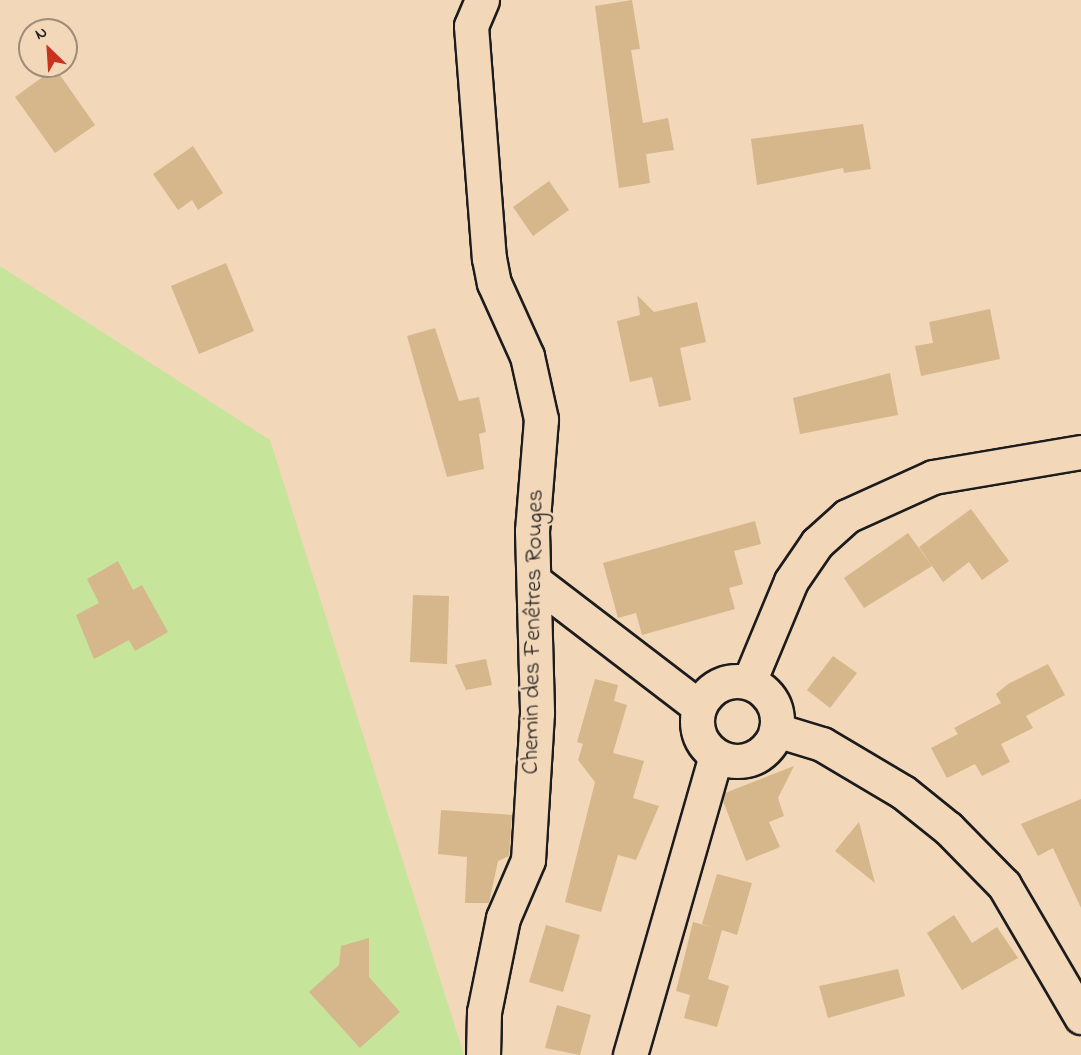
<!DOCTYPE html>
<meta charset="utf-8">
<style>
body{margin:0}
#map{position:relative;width:1081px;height:1055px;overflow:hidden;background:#f2d7b9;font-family:"Indie Flower",sans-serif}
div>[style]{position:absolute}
.green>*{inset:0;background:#c7e49b}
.building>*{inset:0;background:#d6b78b}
.roads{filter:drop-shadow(2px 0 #1c1c1c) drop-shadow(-2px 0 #1c1c1c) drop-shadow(0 2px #1c1c1c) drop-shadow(0 -2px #1c1c1c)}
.minor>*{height:33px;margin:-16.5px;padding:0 16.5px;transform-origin:16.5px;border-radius:16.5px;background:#f2d7b9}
.minor>.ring{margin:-16.5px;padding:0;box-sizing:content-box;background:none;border:33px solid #f2d7b9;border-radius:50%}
span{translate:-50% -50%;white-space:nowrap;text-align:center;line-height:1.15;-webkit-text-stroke:5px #f2d7b9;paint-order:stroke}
.street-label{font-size:24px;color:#1c1c1c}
.north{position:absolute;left:18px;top:18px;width:60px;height:60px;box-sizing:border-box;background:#f2d7b9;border:2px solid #9c8c7a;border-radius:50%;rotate:335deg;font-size:16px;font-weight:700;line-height:24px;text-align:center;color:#1c1c1c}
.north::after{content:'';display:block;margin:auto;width:21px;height:27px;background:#c8321e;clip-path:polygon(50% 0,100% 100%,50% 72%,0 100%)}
</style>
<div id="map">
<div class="green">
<div style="clip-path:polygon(0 266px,270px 440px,464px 1055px,0 1055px)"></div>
</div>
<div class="building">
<div style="clip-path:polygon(632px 0,640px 49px,631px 50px,643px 123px,668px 118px,674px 150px,646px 154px,650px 183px,619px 188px,595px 6px)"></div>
<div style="clip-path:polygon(55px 68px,95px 125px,55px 153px,15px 97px)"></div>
<div style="clip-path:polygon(863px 124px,871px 169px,844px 173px,843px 168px,757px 185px,751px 139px)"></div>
<div style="clip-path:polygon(193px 146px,223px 193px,198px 210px,192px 200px,178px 210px,153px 174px)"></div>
<div style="clip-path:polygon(549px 181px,569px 210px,533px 236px,513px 207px)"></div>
<div style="clip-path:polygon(226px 263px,254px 331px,199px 354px,171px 286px)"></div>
<div style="clip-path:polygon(637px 295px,654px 312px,697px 302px,706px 342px,680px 348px,691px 400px,659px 407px,652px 377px,630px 382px,617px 321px,640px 315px)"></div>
<div style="clip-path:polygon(990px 309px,1000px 359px,921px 376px,915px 346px,933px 343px,929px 322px)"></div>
<div style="clip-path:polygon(435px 328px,459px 401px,479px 397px,486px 432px,479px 434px,484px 469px,447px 477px,407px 336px)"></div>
<div style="clip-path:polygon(890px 373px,898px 415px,800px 434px,793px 398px)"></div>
<div style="clip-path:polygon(971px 509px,1009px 561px,982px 580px,969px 562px,943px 582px,919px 547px)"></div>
<div style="clip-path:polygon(755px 521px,761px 544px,734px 551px,743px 584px,729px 588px,735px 609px,642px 635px,636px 613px,618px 618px,603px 563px)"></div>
<div style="clip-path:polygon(908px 533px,932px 566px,864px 608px,844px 578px)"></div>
<div style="clip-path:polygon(118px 561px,133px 590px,142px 585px,168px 632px,135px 651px,129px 640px,94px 659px,76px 615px,99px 603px,87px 579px)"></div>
<div style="clip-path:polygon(413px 595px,449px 596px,447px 664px,410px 662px)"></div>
<div style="clip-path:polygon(833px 656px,857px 673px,830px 708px,807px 690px)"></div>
<div style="clip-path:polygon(486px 659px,492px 685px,466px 690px,455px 665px)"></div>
<div style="clip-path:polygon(1048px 664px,1065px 695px,1026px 716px,1033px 728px,1001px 744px,1010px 762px,982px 776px,975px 764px,947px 778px,931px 748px,958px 734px,954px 728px,1001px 703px,996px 694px,1008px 684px)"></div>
<div style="clip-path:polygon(595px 679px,618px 685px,614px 701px,627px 705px,613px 753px,644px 761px,633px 798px,659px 806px,636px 860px,618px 855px,601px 912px,565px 902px,595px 782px,578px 760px,583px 744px,577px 742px)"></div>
<div style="clip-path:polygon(794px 766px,778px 798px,784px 816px,769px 822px,780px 847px,746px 861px,723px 801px,725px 793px)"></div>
<div style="clip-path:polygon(1081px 799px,1081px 908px,1053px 848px,1038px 856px,1021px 824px)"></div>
<div style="clip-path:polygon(441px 810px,512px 815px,509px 856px,498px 861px,489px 903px,465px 903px,467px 857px,438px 854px)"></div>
<div style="clip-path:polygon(859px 822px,875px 883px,835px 851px)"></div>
<div style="clip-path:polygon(717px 874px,752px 883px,737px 935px,722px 930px,708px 979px,729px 986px,717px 1027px,684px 1018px,690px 995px,676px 991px,693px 922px,714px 928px,702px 924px)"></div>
<div style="clip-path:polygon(954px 915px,972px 943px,997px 927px,1018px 958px,962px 990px,927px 933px)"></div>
<div style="clip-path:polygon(546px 925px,580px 935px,563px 992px,529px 982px)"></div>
<div style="clip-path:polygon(369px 938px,369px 977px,400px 1012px,360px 1048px,309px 992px,339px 965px,341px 946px)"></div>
<div style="clip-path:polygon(898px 969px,905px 996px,828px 1018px,819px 986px)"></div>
<div style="clip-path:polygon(557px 1005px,591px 1015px,580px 1055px,545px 1048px)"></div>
</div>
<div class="roads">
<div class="minor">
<div style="left:482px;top:0;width:28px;rotate:113deg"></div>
<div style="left:471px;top:26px;width:233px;rotate:85.6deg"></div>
<div style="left:489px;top:258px;width:25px;rotate:79deg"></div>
<div style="left:494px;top:283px;width:80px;rotate:65.7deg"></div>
<div style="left:527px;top:356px;width:65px;rotate:77.5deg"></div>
<div style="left:541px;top:419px;width:112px;rotate:94.6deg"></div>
<div style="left:532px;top:531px;width:182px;rotate:88.4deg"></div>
<div style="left:537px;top:713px;width:147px;rotate:93.5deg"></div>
<div style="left:528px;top:860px;width:63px;rotate:113.3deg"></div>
<div style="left:503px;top:918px;width:96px;rotate:101.4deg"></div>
<div style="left:484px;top:1012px;width:43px;rotate:91.3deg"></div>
<div style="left:537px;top:583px;width:204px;rotate:37.4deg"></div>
<div class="ring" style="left:697px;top:681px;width:47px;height:47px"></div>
<div style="left:749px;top:682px;width:109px;rotate:-67.4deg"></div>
<div style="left:791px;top:581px;width:46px;rotate:-55.6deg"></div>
<div style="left:817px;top:543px;width:40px;rotate:-42deg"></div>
<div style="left:847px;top:516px;width:94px;rotate:-24.4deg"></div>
<div style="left:933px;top:477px;width:150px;rotate:-9.6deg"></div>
<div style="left:776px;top:730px;width:48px;rotate:16.9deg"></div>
<div style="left:822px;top:744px;width:94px;rotate:30.7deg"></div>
<div style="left:903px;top:792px;width:58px;rotate:38.7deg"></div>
<div style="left:948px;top:828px;width:80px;rotate:45.5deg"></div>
<div style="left:1004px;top:885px;width:153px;rotate:59.7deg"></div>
<div style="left:630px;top:1055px;width:311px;rotate:-74deg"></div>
</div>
</div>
<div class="street-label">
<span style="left:534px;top:632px;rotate:-89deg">Chemin des Fenêtres Rouges</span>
</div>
<div class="north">N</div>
</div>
